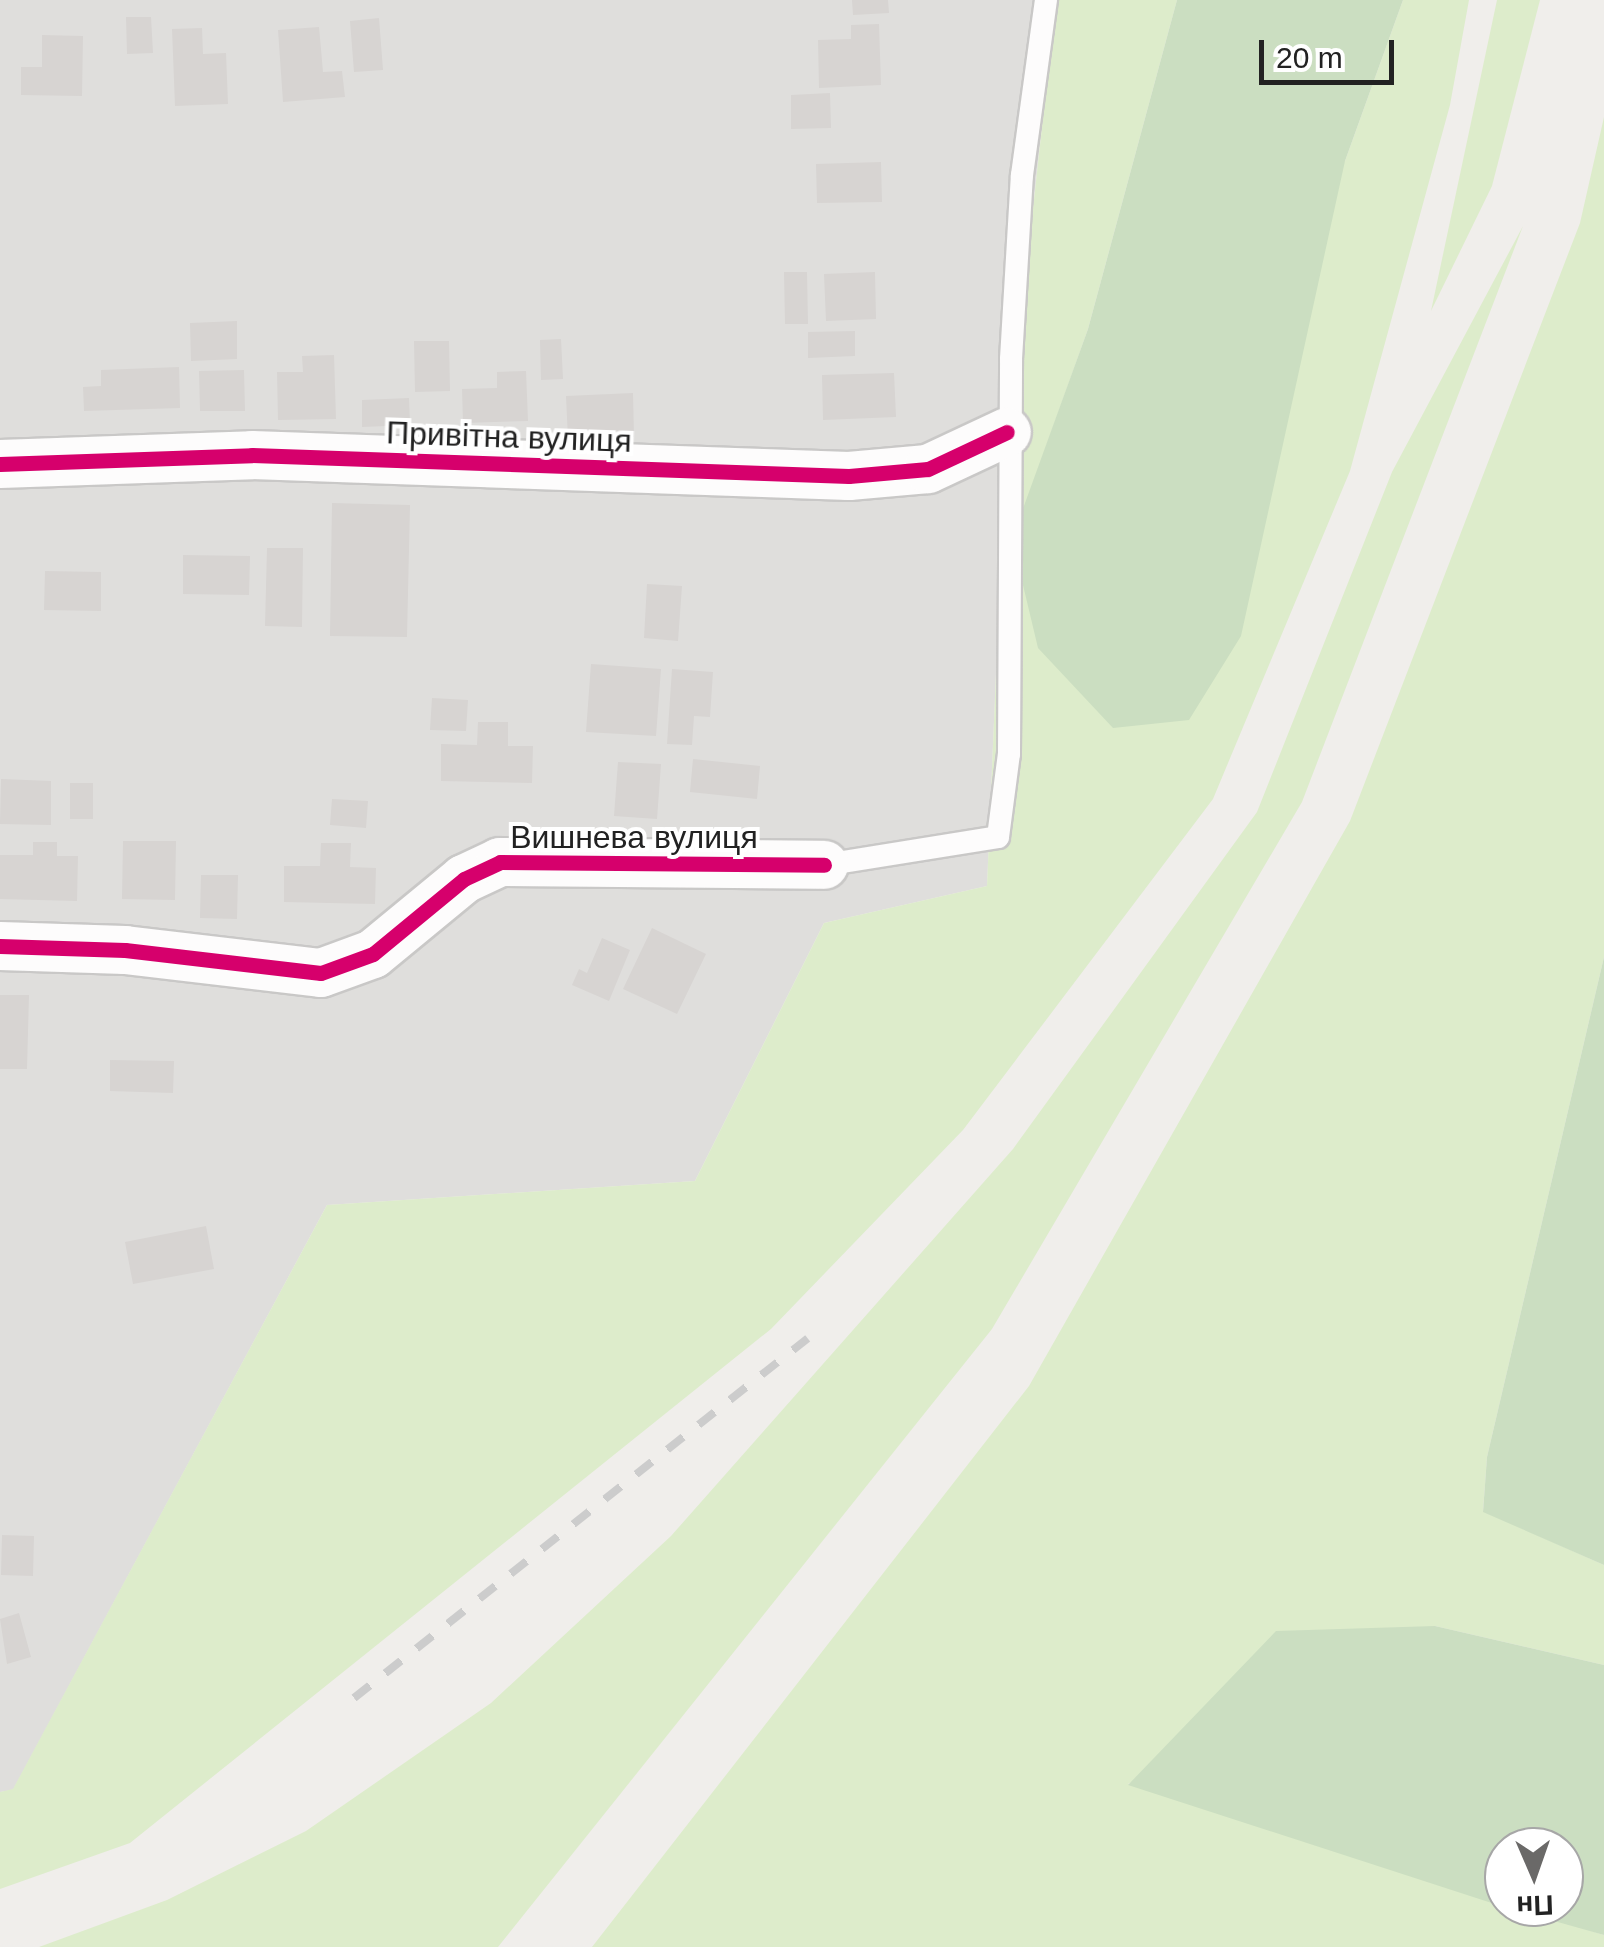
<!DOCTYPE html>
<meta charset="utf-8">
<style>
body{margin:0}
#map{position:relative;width:1604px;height:1947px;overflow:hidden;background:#f0eeeb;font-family:Helvetica,sans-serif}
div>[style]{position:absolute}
.residential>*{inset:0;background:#dfdedc}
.grass>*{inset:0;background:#ddeccb}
.forest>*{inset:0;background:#cbdec1}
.building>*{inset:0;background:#d7d4d2}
.roads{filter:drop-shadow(2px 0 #c9c8c7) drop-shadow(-2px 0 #c9c8c7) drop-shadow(0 2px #c9c8c7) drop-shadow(0 -2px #c9c8c7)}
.lane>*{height:22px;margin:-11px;padding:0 11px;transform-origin:11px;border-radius:11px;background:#fdfcfc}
.street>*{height:48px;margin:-24px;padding:0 24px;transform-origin:24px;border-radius:24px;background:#fdfcfc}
.rail>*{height:8px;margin-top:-4px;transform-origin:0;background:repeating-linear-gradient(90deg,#ccc 0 20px,transparent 0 40px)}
.cycleway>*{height:15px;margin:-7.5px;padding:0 7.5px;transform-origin:7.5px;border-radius:7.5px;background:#d6006c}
span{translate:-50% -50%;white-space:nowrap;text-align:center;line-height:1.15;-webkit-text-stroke:8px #fff;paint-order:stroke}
.street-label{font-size:32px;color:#222}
.north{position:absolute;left:1484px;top:1827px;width:100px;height:100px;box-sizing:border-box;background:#fff;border:2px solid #a7a7a7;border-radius:50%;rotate:178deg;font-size:28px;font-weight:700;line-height:40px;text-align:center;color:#222}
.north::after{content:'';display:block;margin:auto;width:35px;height:45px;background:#6a6968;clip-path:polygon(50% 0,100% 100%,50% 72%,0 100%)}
.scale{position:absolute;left:1259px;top:40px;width:135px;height:45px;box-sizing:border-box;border:5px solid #222;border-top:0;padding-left:12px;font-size:30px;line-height:35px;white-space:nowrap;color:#222;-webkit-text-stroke:8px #fff;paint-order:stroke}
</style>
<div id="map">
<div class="residential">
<div style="clip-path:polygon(0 0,1056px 0,1005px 462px,987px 886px,824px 923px,695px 1181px,327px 1205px,13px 1790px,0 1792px)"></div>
</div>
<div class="grass">
<div style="clip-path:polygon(1056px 0,1177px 0,1088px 329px,1013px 539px,1345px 161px,1403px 0,1469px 0,1450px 105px,1350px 471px,1213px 799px,963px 1130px,771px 1329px,130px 1843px,0 1889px,0 1792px,13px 1789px,327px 1205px,695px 1181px,824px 923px,987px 886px,1005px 462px)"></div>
<div style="clip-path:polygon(1497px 0,1540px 0,1492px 186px,1431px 311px)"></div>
<div style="clip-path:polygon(1604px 117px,1604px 957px,1487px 1457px,1483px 1511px,1604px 1565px,1604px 1665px,1435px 1626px,1128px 1784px,1604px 1935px,1604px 1947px,592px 1947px,1029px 1386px,1350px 821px,1580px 223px)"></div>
<div style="clip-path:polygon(1523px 226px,1302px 802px,992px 1329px,498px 1947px,39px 1947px,167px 1900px,306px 1831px,491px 1703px,671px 1536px,1013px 1149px,1257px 812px,1392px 472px)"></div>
</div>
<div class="forest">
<div style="clip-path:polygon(1177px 0,1403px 0,1345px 161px,1241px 636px,1189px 720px,1113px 728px,1038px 648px,1012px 539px,1088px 329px)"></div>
<div style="clip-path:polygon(1604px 957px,1604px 1565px,1483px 1512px,1487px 1457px)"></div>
<div style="clip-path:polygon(1435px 1626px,1604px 1665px,1604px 1935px,1504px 1907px,1564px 1907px,1564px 1847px,1504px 1847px,1504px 1907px,1128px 1785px,1276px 1631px)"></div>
</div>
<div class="building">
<div style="clip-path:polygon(852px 0,888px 0,889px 13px,853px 15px)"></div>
<div style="clip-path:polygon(126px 17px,151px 17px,153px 53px,127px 54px)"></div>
<div style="clip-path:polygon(379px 18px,383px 70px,354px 72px,350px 21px)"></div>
<div style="clip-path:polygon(879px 24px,881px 85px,819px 88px,818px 40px,851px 39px,851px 25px)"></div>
<div style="clip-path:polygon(319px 27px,323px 72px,342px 71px,345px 97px,283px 102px,278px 30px)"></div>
<div style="clip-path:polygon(202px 28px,203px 54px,226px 53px,228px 104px,175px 106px,172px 29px)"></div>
<div style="clip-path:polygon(42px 35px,83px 36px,82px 96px,21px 95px,21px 67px,42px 67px)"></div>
<div style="clip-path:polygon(830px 93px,831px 128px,791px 129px,791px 95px)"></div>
<div style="clip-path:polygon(881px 162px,882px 202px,817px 203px,816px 164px)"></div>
<div style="clip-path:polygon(784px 272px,807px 272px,808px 324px,785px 324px)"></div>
<div style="clip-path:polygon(875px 272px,876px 319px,826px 321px,824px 274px)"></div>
<div style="clip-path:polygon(237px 321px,237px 359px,191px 361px,190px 323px)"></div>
<div style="clip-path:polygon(855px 331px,855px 356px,808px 358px,808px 332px)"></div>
<div style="clip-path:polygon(561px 339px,563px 379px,541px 380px,540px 340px)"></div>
<div style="clip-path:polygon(414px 341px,449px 341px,450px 391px,415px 392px)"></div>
<div style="clip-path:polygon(334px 355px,336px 419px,278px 420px,277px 372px,303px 372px,302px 356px)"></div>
<div style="clip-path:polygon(179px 367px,180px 408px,84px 411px,83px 387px,101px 386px,101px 370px)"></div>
<div style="clip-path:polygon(244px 370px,245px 411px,200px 411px,199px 371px)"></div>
<div style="clip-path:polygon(526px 371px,528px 421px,463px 423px,462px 389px,497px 388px,497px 372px)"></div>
<div style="clip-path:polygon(894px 373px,896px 417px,823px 420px,822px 375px)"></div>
<div style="clip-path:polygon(633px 393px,634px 437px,568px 439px,566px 396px)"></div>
<div style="clip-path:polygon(409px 398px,410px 425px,362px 427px,362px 400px)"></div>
<div style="clip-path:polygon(332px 503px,410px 505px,407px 637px,330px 636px)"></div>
<div style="clip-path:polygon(267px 548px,303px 548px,302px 627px,265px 626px)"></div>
<div style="clip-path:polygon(183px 555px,250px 556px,249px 595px,183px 594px)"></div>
<div style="clip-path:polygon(45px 571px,101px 572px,101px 611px,44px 610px)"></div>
<div style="clip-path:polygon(647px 584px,682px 586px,678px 641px,644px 638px)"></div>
<div style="clip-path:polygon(591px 664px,661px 669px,656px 736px,586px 732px)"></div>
<div style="clip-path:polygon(672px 669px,713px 672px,710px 717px,694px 716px,692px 745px,667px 744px)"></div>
<div style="clip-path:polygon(432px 698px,468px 700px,466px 731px,430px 730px)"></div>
<div style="clip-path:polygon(478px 722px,508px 722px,508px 746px,533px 746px,532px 783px,441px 781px,441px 744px,477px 745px)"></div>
<div style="clip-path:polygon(693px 759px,760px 766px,757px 799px,690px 792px)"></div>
<div style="clip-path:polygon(618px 762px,661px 764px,657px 819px,614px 816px)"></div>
<div style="clip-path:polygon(1px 779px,51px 781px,51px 825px,0 824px)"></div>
<div style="clip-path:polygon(70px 783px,93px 783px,93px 819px,70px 819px)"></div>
<div style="clip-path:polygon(332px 799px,368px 801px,366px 828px,330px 825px)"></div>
<div style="clip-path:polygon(123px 841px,176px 841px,175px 900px,122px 899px)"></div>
<div style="clip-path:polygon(33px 842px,57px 842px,57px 856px,78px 856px,77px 901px,0 899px,0 855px,33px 855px)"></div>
<div style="clip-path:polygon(321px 843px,351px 843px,350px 867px,376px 868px,375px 904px,284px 902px,284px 866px,320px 866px)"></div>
<div style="clip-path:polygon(201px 875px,238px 875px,237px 919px,200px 918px)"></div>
<div style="clip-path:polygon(652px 928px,706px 954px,677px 1014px,623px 989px)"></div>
<div style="clip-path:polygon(602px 938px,630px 950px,609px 1001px,572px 985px,579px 969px,587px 973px)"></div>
<div style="clip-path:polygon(0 995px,29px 995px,27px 1069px,0 1069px)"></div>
<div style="clip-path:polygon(110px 1060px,174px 1061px,173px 1093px,110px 1091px)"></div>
<div style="clip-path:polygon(206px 1226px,214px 1269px,133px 1284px,125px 1242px)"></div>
<div style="clip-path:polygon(2px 1535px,34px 1536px,33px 1576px,1px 1575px)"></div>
<div style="clip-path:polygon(19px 1613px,31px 1657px,7px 1664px,0 1619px)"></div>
</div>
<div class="roads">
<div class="lane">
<div style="left:824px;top:865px;width:176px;rotate:-9.1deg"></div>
<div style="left:998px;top:837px;width:84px;rotate:-82.5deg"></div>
<div style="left:1009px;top:754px;width:395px;rotate:-89.7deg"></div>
<div style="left:1011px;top:359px;width:184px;rotate:-86.6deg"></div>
<div style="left:1022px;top:175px;width:177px;rotate:-82.2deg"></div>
</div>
<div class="street">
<div style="left:0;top:464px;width:252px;rotate:-2deg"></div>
<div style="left:252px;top:455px;width:597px;rotate:2.01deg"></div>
<div style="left:849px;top:476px;width:79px;rotate:-5.1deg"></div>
<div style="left:928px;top:469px;width:87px;rotate:-25.1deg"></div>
<div style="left:0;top:946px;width:125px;rotate:1.8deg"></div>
<div style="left:125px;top:950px;width:197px;rotate:6.7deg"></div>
<div style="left:321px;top:973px;width:55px;rotate:-20.1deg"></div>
<div style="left:373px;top:954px;width:118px;rotate:-39.5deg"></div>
<div style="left:464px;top:879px;width:40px;rotate:-25deg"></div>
<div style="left:500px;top:862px;width:324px;rotate:0.5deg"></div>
</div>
</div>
<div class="rail">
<div style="left:354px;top:1698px;width:579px;rotate:-38.41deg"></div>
</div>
<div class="cycleway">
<div style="left:0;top:464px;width:252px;rotate:-2deg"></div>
<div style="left:252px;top:455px;width:597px;rotate:2.01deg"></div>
<div style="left:849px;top:476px;width:79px;rotate:-5.1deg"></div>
<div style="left:928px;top:469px;width:87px;rotate:-25.1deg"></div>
<div style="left:0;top:946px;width:125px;rotate:1.8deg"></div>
<div style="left:125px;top:950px;width:197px;rotate:6.7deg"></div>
<div style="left:321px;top:973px;width:55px;rotate:-20.1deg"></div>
<div style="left:373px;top:954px;width:118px;rotate:-39.5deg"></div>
<div style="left:464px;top:879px;width:40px;rotate:-25deg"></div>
<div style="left:500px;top:862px;width:324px;rotate:0.5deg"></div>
</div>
<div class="street-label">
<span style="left:509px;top:437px;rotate:2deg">Привітна вулиця</span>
<span style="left:634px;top:837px">Вишнева вулиця</span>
</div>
<div class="north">Пн</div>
<div class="scale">20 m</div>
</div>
